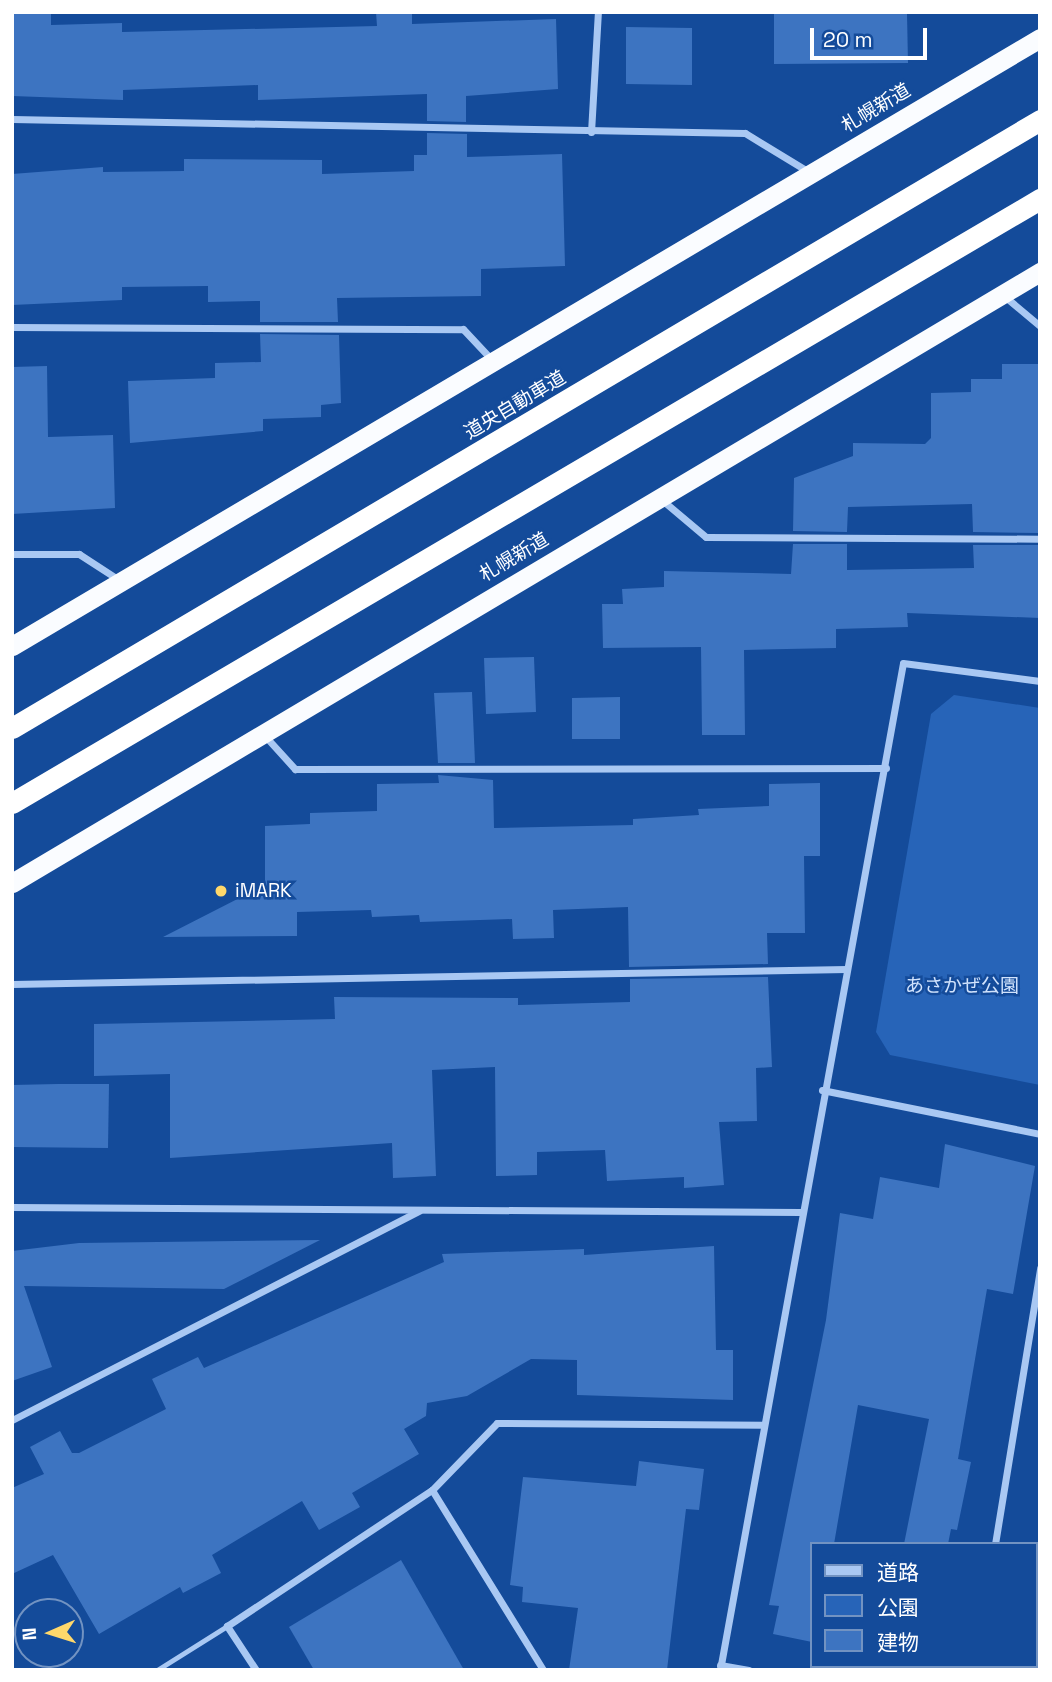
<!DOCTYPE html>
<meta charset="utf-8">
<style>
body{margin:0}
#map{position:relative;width:1052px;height:1682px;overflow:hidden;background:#144b9a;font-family:"Space Grotesk","Noto Sans JP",sans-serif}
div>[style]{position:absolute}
.green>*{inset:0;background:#2764b8}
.building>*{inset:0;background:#3d74c1}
.service>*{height:5px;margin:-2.5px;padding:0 2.5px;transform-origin:2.5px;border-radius:2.5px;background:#a9c8f3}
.minor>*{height:7px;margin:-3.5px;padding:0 3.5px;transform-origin:3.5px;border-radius:3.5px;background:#a9c8f3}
.trunk>*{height:19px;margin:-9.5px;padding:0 9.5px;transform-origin:9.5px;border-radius:9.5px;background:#fafcff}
.motorway>*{height:21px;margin:-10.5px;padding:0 10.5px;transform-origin:10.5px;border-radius:10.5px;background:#fff}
.dots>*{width:19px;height:19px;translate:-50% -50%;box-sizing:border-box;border:4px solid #144b9a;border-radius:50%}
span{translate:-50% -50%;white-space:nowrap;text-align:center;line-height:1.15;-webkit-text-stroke:5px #144b9a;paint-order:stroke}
.street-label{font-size:19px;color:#fff}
.poi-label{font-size:19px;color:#fff}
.left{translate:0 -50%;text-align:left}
.park-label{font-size:19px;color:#d1e3fd}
.frame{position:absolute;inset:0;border:14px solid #fff;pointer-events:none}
.legend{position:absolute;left:810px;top:1542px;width:228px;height:126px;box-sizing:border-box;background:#144b9a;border:2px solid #7293c2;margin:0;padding:9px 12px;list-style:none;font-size:21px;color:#fff}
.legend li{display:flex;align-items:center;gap:14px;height:35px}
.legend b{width:35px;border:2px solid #7293c2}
.north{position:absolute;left:14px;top:1598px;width:70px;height:70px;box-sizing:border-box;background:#144b9a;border:2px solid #7293c2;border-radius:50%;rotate:267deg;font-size:19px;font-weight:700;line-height:28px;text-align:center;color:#fff}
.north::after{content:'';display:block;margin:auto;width:24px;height:32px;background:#ffd86b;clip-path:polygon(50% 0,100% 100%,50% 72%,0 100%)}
.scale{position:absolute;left:810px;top:28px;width:117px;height:32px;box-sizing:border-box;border:4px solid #fff;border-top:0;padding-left:9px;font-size:21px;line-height:24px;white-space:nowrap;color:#fff;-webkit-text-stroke:5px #144b9a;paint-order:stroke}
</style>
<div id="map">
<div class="green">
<div style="clip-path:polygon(954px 695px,1040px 708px,1040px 1085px,890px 1055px,876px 1032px,931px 714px)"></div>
</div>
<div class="building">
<div style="clip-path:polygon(12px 12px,51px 12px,51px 25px,122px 23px,122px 32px,377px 26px,376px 12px,412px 12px,412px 24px,556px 19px,558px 89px,466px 96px,466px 122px,427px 121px,427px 94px,258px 100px,258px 85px,123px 90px,123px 100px,12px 96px)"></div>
<div style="clip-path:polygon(774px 14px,907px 14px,908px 63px,774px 64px)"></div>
<div style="clip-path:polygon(626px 27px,692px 28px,692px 85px,626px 84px)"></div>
<div style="clip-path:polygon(427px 133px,467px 134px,467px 157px,562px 154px,565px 266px,481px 269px,481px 296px,337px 298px,338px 322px,260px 322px,260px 301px,208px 302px,208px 286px,122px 287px,122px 300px,12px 305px,12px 174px,103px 167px,103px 172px,184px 171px,184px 159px,322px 160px,322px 174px,414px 171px,414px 155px,427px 155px)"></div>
<div style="clip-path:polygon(260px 334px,339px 335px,341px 403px,321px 405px,321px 417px,263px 419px,263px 431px,130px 443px,128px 381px,215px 378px,215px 363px,261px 362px)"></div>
<div style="clip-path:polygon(1002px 364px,1040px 364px,1040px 533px,973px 532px,972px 504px,848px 507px,847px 532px,793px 531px,794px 478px,853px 456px,853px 443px,925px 444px,931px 438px,931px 393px,971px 392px,971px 379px,1002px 379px)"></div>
<div style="clip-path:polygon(47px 366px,48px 437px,113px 435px,115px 508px,12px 514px,12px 367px)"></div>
<div style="clip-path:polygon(793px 544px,847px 544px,847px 570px,974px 568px,973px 545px,1040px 545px,1040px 618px,907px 613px,908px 627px,836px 629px,836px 648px,744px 650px,745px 735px,702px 735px,701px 647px,603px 648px,602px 604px,623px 604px,622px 589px,664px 587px,664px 571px,791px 574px)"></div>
<div style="clip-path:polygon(534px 657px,536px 712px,486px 714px,484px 658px)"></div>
<div style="clip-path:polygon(472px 692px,475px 763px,438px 763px,434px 693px)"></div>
<div style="clip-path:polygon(620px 697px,620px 739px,572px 739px,572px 698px)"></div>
<div style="clip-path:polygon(438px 775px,493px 780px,494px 828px,633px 825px,633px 819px,699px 815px,698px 809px,769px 806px,769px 784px,820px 783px,820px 856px,804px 856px,805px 933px,767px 933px,768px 964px,629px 967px,628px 907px,553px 910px,554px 938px,513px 939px,512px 919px,420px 922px,419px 915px,372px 917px,371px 910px,297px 912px,297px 936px,163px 937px,265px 885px,265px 826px,310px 824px,310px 813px,377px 811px,377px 784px,439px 783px)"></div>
<div style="clip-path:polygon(768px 977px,772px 1067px,756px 1068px,757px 1121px,719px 1122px,724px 1185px,684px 1188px,684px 1177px,607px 1181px,605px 1150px,537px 1152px,537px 1175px,496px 1176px,495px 1067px,432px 1070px,436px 1176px,393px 1178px,392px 1143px,170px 1158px,170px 1074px,94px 1076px,94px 1024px,335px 1019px,334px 997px,518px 998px,518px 1005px,630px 1002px,630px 979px)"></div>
<div style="clip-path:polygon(58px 1084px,109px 1084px,108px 1148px,12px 1147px,12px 1085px)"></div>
<div style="clip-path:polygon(945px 1144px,1035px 1166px,1013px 1294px,987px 1289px,958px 1459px,971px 1462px,957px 1530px,951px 1529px,948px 1544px,904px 1544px,929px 1419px,858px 1405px,834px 1544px,812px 1544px,812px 1642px,773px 1634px,779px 1606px,769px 1605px,826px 1320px,840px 1213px,873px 1219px,880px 1177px,939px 1188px)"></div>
<div style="clip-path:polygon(320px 1240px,224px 1289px,24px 1286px,52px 1367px,12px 1381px,12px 1251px,79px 1243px)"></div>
<div style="clip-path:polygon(714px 1246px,716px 1350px,733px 1350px,733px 1400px,577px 1395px,577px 1360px,531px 1359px,467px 1396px,427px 1403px,426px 1416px,404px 1429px,419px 1454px,352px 1493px,360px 1507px,319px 1530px,302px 1501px,212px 1555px,221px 1573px,183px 1593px,180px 1587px,99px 1634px,53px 1555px,12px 1574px,12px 1488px,44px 1474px,30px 1447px,60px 1431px,72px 1453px,79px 1453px,166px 1409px,152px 1379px,198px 1357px,204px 1368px,444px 1262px,442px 1254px,584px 1249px,584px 1255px)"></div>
<div style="clip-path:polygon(639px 1461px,704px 1469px,699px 1510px,686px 1509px,667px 1670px,569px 1670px,578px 1608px,522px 1602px,523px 1587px,510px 1585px,523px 1477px,636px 1486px)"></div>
<div style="clip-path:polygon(401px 1560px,464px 1670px,314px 1670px,289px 1627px)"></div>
</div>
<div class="service">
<div style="left:157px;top:1670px;width:83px;rotate:-32.2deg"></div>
</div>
<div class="minor">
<div style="left:12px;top:119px;width:733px;rotate:1.09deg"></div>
<div style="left:745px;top:133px;width:75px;rotate:31.4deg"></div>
<div style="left:591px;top:132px;width:120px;rotate:-86.7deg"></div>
<div style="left:1003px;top:295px;width:48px;rotate:40deg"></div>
<div style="left:12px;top:327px;width:451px;rotate:0.3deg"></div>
<div style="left:463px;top:329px;width:42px;rotate:46.9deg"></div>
<div style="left:662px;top:500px;width:57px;rotate:40.1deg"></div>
<div style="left:706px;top:537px;width:334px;rotate:0.3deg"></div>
<div style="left:12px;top:554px;width:67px"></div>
<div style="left:79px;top:554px;width:48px;rotate:33deg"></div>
<div style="left:265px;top:736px;width:45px;rotate:47.7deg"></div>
<div style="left:295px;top:769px;width:591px;rotate:-0.1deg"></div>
<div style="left:12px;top:984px;width:835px;rotate:-1.03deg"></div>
<div style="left:822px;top:1090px;width:222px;rotate:11.4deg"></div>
<div style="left:12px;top:1207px;width:788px;rotate:0.36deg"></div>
<div style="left:12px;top:1420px;width:458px;rotate:-27.2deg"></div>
<div style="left:432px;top:1490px;width:211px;rotate:58.3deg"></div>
<div style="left:995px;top:1544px;width:280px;rotate:-80.7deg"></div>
<div style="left:720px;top:1665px;width:29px;rotate:10deg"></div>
<div style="left:256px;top:1670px;width:53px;rotate:-123.4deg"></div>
<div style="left:227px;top:1626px;width:246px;rotate:-33.6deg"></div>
<div style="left:432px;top:1490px;width:93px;rotate:-45.9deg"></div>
<div style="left:497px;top:1423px;width:267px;rotate:0.4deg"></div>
<div style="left:720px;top:1670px;width:1023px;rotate:-79.7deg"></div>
<div style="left:903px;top:663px;width:138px;rotate:7.5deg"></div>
<div style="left:974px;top:1670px;width:4px;rotate:-76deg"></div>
</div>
<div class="trunk">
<div style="left:12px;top:646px;width:1194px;rotate:-30.6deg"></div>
<div style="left:12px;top:883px;width:1196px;rotate:-30.73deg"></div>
</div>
<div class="motorway">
<div style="left:12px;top:728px;width:1194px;rotate:-30.6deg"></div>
<div style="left:12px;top:803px;width:1192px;rotate:-30.44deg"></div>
</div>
<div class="dots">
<div style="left:221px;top:891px;background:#ffd86b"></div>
</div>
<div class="street-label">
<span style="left:876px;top:108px;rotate:-31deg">札幌新道</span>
<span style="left:515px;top:405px;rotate:-31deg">道央自動車道</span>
<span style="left:514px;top:557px;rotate:-31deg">札幌新道</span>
</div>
<div class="poi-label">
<span class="left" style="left:235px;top:891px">iMARK</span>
</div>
<div class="park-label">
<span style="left:962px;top:986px">あさかぜ公園</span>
</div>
<div class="frame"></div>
<ul class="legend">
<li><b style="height:9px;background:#a9c8f3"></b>道路</li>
<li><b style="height:19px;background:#2764b8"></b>公園</li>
<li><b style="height:19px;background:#3d74c1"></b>建物</li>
</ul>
<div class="north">N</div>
<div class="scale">20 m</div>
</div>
